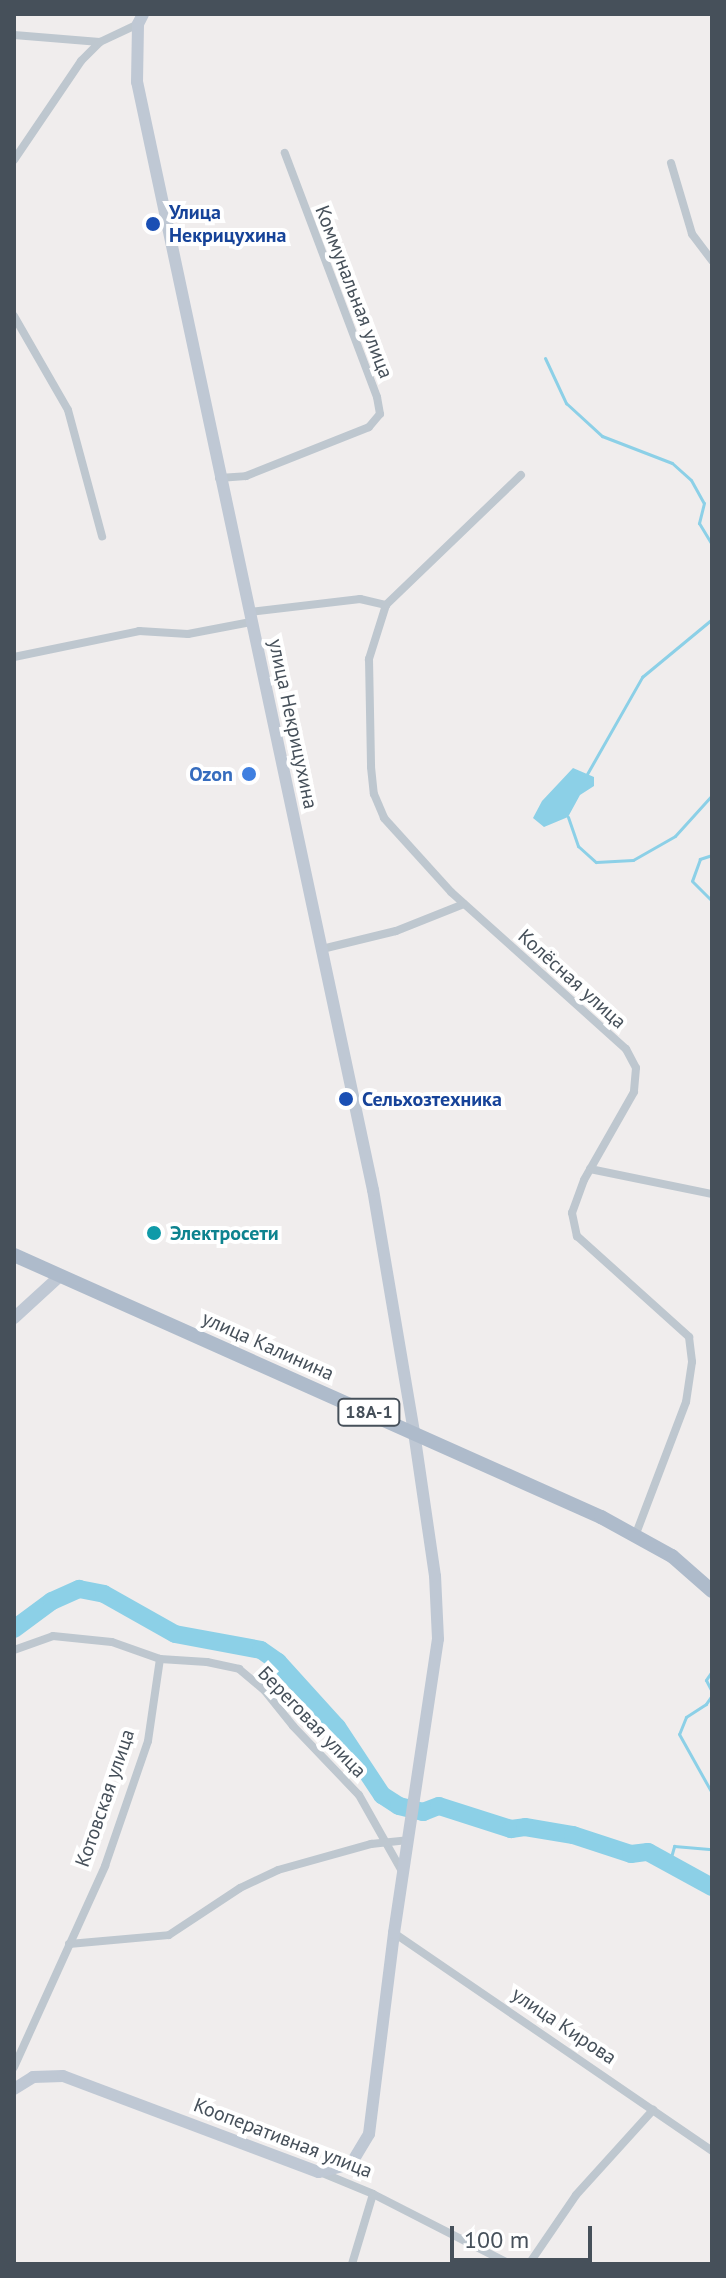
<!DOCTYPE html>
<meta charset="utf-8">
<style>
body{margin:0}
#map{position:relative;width:726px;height:2278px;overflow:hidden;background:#f0eded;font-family:"PT Sans",sans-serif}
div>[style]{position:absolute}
.water>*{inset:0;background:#8cd0e7}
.stream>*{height:3px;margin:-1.5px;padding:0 1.5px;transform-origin:1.5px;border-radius:1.5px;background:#8cd0e7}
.river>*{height:18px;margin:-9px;padding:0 9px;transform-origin:9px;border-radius:9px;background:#8cd0e7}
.street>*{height:8px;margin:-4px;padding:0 4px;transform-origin:4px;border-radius:4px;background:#bec7cf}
.secondary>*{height:12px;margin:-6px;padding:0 6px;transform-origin:6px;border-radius:6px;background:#bfc8d4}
.primary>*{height:14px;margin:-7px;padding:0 7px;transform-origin:7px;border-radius:7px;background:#aebbcb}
.dots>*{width:22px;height:22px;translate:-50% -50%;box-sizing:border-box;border:4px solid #fff;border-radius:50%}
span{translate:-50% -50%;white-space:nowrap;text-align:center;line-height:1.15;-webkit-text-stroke:8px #fff;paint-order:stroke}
.shield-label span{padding:2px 6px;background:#fff;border:2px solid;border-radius:6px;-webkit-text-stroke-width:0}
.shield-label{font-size:18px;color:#46505a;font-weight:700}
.transit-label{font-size:20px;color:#164399;font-weight:700}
.left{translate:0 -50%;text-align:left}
.street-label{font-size:20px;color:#46505a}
.shop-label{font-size:20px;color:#366cbe;font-weight:700}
.right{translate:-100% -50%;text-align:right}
.culture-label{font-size:20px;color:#0d838f;font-weight:700}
.frame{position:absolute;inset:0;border:16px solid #46505a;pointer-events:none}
.scale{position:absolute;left:450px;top:2226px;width:142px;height:36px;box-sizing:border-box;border:4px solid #46505a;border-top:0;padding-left:10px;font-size:24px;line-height:28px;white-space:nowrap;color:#46505a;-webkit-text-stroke:6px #fff;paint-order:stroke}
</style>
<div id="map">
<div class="water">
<div style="clip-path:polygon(573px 768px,594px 777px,594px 786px,580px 795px,568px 817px,544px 827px,533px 818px,542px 801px)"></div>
</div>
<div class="stream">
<div style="left:545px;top:358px;width:50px;rotate:65deg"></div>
<div style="left:566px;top:403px;width:49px;rotate:42.5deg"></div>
<div style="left:602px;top:436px;width:75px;rotate:21.1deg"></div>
<div style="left:672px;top:463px;width:25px;rotate:42deg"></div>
<div style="left:691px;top:480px;width:26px;rotate:61deg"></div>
<div style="left:704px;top:503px;width:21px;rotate:104deg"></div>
<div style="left:699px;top:523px;width:26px;rotate:59deg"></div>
<div style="left:587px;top:774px;width:112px;rotate:-60.4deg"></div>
<div style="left:642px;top:677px;width:91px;rotate:-39.6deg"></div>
<div style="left:568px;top:817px;width:31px;rotate:71deg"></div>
<div style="left:578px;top:846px;width:24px;rotate:42deg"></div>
<div style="left:596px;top:862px;width:37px;rotate:-3deg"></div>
<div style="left:633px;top:860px;width:48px;rotate:-29.7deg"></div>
<div style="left:675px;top:836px;width:55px;rotate:-47.9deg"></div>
<div style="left:712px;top:855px;width:13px;rotate:162deg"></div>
<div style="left:700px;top:859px;width:23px;rotate:110deg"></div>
<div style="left:692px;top:881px;width:28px;rotate:45deg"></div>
<div style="left:712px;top:1671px;width:11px;rotate:124deg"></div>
<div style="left:706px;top:1680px;width:13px;rotate:63deg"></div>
<div style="left:712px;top:1695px;width:11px;rotate:124deg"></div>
<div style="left:706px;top:1704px;width:24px;rotate:147deg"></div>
<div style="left:686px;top:1717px;width:18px;rotate:112deg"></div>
<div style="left:679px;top:1734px;width:68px;rotate:60.8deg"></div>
<div style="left:669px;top:1864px;width:19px;rotate:-74deg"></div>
<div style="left:674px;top:1846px;width:38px;rotate:5deg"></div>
</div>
<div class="river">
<div style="left:14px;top:1629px;width:47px;rotate:-36.4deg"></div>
<div style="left:52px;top:1601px;width:30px;rotate:-24deg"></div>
<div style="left:79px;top:1589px;width:25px;rotate:11deg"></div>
<div style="left:104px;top:1594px;width:81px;rotate:29.4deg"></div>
<div style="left:175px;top:1634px;width:87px;rotate:10.5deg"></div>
<div style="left:261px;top:1650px;width:21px;rotate:35deg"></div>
<div style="left:278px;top:1662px;width:88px;rotate:47.8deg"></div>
<div style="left:337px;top:1727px;width:82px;rotate:56.5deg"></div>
<div style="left:382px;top:1795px;width:20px;rotate:33deg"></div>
<div style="left:399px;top:1806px;width:25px;rotate:14deg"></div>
<div style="left:423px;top:1812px;width:17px;rotate:-21deg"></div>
<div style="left:439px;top:1806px;width:76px;rotate:17.7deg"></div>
<div style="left:511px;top:1829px;width:14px;rotate:-8deg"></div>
<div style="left:525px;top:1827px;width:49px;rotate:9.5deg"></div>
<div style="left:573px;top:1835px;width:61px;rotate:18.1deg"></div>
<div style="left:631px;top:1854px;width:17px;rotate:-7deg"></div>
<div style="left:648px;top:1852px;width:73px;rotate:28.7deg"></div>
</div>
<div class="street">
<div style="left:14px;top:35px;width:86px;rotate:4.7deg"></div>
<div style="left:14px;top:160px;width:120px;rotate:-55.9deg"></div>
<div style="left:81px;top:61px;width:27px;rotate:-45deg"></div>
<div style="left:100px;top:42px;width:42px;rotate:-25.3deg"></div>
<div style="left:671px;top:163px;width:74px;rotate:73.5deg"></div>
<div style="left:692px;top:234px;width:34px;rotate:53deg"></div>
<div style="left:14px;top:316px;width:108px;rotate:60.1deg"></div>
<div style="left:68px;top:410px;width:131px;rotate:74.9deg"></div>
<div style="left:521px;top:475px;width:187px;rotate:136.1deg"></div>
<div style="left:386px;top:605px;width:57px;rotate:107.5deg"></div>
<div style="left:369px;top:659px;width:108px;rotate:88.9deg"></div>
<div style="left:371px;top:767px;width:27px;rotate:84deg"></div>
<div style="left:374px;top:794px;width:26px;rotate:67deg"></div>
<div style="left:384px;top:818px;width:100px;rotate:47.8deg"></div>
<div style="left:451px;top:892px;width:235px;rotate:41.9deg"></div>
<div style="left:626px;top:1049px;width:21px;rotate:62deg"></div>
<div style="left:636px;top:1068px;width:24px;rotate:95deg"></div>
<div style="left:634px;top:1092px;width:101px;rotate:119.6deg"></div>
<div style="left:584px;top:1180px;width:35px;rotate:110deg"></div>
<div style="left:572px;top:1213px;width:24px;rotate:78deg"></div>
<div style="left:577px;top:1236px;width:151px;rotate:42deg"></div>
<div style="left:689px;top:1337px;width:25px;rotate:83deg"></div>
<div style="left:692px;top:1362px;width:40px;rotate:98.5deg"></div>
<div style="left:686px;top:1402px;width:143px;rotate:110.8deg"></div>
<div style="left:219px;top:478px;width:27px;rotate:-4deg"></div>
<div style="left:246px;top:476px;width:132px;rotate:-21.7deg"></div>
<div style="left:369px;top:427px;width:17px;rotate:-50deg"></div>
<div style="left:380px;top:414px;width:17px;rotate:-100deg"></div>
<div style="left:377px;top:397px;width:261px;rotate:-110.7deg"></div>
<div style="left:249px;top:612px;width:112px;rotate:-6.7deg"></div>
<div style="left:360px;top:599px;width:27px;rotate:13deg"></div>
<div style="left:14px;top:657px;width:128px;rotate:-11.7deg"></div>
<div style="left:139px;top:631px;width:49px;rotate:3.5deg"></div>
<div style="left:188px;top:634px;width:64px;rotate:-10.8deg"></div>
<div style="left:322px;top:949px;width:76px;rotate:-13.7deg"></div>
<div style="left:396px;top:931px;width:73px;rotate:-21.7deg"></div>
<div style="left:590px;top:1169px;width:125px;rotate:11.6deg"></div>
<div style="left:14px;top:1650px;width:41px;rotate:-19.7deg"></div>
<div style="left:53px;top:1636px;width:59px;rotate:5.8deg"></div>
<div style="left:112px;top:1642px;width:51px;rotate:19.5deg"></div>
<div style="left:160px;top:1659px;width:47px;rotate:3.7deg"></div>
<div style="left:207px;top:1662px;width:33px;rotate:12deg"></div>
<div style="left:239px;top:1669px;width:34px;rotate:40deg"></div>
<div style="left:265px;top:1691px;width:45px;rotate:51.3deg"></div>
<div style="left:293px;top:1726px;width:95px;rotate:46.3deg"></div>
<div style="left:359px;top:1795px;width:90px;rotate:60.6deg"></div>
<div style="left:394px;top:1933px;width:386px;rotate:34.4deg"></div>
<div style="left:69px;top:1944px;width:100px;rotate:-5.1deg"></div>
<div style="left:169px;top:1935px;width:85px;rotate:-33.5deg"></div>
<div style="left:240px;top:1888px;width:42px;rotate:-25.3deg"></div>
<div style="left:278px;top:1870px;width:97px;rotate:-15.6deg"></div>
<div style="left:371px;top:1844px;width:37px;rotate:-6deg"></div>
<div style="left:14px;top:2067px;width:221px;rotate:-65.6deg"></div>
<div style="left:105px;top:1866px;width:132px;rotate:-71deg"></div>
<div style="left:148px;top:1741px;width:83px;rotate:-81.7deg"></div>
<div style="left:320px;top:2172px;width:57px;rotate:22.5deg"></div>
<div style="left:373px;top:2194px;width:154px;rotate:27.1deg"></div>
<div style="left:352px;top:2264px;width:73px;rotate:-73.3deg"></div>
<div style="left:529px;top:2264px;width:83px;rotate:-55.7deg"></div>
<div style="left:576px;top:2195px;width:115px;rotate:-47.8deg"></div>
</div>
<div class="secondary">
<div style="left:14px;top:1318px;width:62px;rotate:-42.4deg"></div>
<div style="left:14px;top:2089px;width:22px;rotate:-32deg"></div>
<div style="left:33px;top:2077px;width:30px;rotate:-2deg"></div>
<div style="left:63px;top:2076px;width:273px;rotate:20.6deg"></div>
<div style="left:319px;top:2172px;width:33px;rotate:-14deg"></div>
<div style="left:351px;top:2164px;width:35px;rotate:-59deg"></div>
<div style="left:369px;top:2134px;width:203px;rotate:-82.9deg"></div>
<div style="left:394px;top:1933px;width:297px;rotate:-81.5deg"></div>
<div style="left:438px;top:1639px;width:63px;rotate:-92.7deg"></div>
<div style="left:435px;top:1576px;width:146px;rotate:-98.3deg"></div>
<div style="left:414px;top:1432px;width:245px;rotate:-99.6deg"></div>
<div style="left:373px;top:1190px;width:1133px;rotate:-102.02deg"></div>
<div style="left:137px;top:82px;width:58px;rotate:-89deg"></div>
<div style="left:138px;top:24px;width:11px;rotate:-63deg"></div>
</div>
<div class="primary">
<div style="left:14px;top:1255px;width:643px;rotate:24.05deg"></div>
<div style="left:601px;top:1517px;width:81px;rotate:28.8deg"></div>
<div style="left:672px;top:1556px;width:53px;rotate:41.2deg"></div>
</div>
<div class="dots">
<div style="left:153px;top:224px;background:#1a4fb4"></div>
<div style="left:249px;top:774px;background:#3f7fe0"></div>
<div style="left:346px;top:1099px;background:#1a4fb4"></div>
<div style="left:154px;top:1233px;background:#0f9aa8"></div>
</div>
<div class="shield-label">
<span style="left:369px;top:1412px">18А-1</span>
</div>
<div class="transit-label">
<span class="left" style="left:169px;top:224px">Улица<br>Некрицухина</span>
<span class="left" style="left:362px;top:1099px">Сельхозтехника</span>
</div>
<div class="street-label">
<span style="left:354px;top:292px;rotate:69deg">Коммунальная улица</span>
<span style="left:293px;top:724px;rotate:78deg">улица Некрицухина</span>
<span style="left:572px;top:979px;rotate:42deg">Колёсная улица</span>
<span style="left:268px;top:1346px;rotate:24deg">улица Калинина</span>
<span style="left:312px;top:1722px;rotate:46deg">Береговая улица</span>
<span style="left:105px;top:1798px;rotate:-71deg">Котовская улица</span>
<span style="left:564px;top:2026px;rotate:34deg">улица Кирова</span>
<span style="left:283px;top:2138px;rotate:21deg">Кооперативная улица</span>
</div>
<div class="shop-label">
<span class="right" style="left:233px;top:774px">Ozon</span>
</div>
<div class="culture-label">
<span class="left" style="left:170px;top:1233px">Электросети</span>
</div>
<div class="frame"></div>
<div class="scale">100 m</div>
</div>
